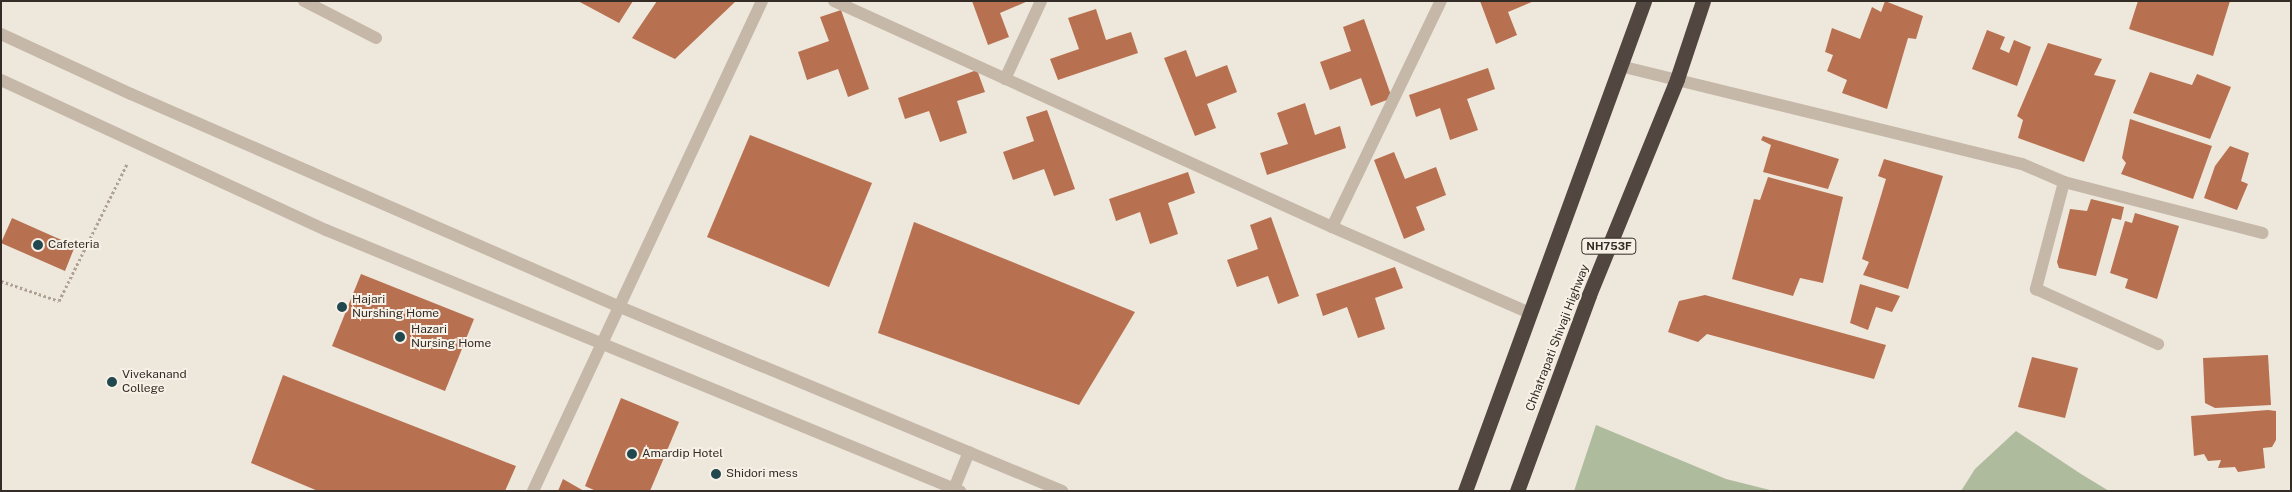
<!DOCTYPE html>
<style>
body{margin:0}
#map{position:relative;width:2292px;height:492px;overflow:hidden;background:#eee7db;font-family:"Public Sans",sans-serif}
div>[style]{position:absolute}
.green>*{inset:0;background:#afbb9d}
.building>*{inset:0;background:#b77150}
.path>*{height:3px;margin-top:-1.5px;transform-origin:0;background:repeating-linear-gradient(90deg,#b0a293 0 2.5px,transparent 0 5px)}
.minor>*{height:12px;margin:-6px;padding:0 6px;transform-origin:6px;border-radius:6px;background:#c5b8a8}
.highway>*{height:15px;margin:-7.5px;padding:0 7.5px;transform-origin:7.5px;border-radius:7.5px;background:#524740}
.dots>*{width:14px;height:14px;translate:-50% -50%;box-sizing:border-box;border:2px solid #f7f0e6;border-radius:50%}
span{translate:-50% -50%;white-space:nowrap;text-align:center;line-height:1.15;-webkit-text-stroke:4px #f7f0e6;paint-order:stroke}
.shield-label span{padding:1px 4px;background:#f7f0e6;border:1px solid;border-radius:4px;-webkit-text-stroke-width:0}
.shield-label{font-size:11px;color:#332c27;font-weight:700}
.poi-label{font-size:12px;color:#332c27}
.left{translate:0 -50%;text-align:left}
.street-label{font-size:12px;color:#332c27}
.frame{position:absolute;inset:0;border:2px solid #332c27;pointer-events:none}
</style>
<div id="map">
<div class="green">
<div style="clip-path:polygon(1596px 425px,1726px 479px,1774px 491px,1574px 491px)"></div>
<div style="clip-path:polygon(2016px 431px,2081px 474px,2109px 491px,1961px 491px,1975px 469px)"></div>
</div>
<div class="building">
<div style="clip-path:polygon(578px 1px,633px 1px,619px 23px)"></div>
<div style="clip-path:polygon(657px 1px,736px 1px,675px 59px,632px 38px)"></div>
<div style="clip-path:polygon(972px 1px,1028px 1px,1000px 13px,1009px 37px,988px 45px)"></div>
<div style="clip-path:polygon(1480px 1px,1534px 1px,1508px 12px,1517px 35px,1496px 44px)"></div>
<div style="clip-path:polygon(1885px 1px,1923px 16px,1916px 39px,1908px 38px,1887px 109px,1842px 93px,1847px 80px,1827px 71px,1833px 55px,1825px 52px,1832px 28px,1860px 39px,1872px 7px,1881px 12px)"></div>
<div style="clip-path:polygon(2138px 1px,2230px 1px,2213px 56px,2129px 29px)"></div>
<div style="clip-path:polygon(1096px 9px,1106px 40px,1131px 32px,1138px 53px,1058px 80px,1050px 59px,1079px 49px,1068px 18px)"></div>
<div style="clip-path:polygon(841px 10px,869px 89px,848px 97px,838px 69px,807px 80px,798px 52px,829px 41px,820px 17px)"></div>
<div style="clip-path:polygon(1364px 19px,1392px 98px,1371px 106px,1361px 78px,1330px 90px,1320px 62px,1351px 51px,1343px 27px)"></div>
<div style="clip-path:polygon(1987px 30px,2005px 37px,2000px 49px,2009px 53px,2014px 40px,2031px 47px,2017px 86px,1972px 69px)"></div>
<div style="clip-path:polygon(2048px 43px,2102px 59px,2094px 75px,2116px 80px,2084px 162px,2018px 138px,2023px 120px,2017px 116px)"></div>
<div style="clip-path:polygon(1186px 50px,1196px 77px,1227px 65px,1237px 92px,1207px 104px,1216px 128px,1195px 136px,1164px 58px)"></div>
<div style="clip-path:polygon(1488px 68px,1495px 89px,1467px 99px,1478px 130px,1450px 140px,1440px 108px,1416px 117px,1409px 95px)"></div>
<div style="clip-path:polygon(977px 70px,985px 92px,957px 101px,967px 133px,940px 142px,929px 111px,905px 119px,898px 98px)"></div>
<div style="clip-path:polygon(2150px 72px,2192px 85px,2197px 74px,2231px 87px,2210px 139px,2133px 113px)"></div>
<div style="clip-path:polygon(1305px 103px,1315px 135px,1340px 126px,1346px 148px,1267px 175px,1260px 153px,1288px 144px,1277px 113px)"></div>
<div style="clip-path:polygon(1047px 110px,1075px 189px,1054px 196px,1044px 169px,1013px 180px,1003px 152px,1034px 141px,1026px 117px)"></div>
<div style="clip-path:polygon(2130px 119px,2212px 146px,2193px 199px,2121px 174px,2126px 163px,2122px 158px)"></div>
<div style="clip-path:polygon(750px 135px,872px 183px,829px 287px,707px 237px)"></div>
<div style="clip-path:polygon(1763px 136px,1839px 159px,1828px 189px,1763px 172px,1771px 145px,1761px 140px)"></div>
<div style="clip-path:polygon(2230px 146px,2249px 153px,2241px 181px,2248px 184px,2237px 210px,2204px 198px,2215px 166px)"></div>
<div style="clip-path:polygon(1394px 152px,1405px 179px,1436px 167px,1446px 195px,1416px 207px,1425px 230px,1404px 239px,1374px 160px)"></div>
<div style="clip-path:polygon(1884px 159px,1943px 176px,1908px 289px,1863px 275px,1869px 262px,1862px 259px,1886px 179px,1878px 176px)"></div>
<div style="clip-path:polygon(1188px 172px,1195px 193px,1168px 203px,1178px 234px,1150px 244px,1140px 212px,1116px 221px,1109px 199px)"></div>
<div style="clip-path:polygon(1768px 177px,1843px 197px,1823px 283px,1800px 278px,1793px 296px,1732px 279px,1754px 199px,1760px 200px)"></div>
<div style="clip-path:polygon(2091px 199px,2124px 207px,2121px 220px,2112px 218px,2096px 276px,2059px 268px,2057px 262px,2070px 209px,2087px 211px)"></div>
<div style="clip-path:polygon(2135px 213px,2179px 226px,2157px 299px,2125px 288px,2128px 279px,2110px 273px,2125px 221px,2132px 223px)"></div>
<div style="clip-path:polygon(1271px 217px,1299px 296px,1278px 304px,1268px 276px,1237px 287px,1227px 260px,1258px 249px,1250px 225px)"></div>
<div style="clip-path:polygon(12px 218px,75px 246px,65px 271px,1px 243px)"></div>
<div style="clip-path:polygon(914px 222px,1135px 312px,1079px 405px,878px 333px)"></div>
<div style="clip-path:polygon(1395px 267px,1403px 288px,1375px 298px,1385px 329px,1358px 338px,1347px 307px,1323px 316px,1316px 294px)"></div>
<div style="clip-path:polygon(361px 274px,474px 319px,445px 391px,332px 346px)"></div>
<div style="clip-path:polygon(1860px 284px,1900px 296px,1892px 312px,1876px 307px,1868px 330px,1850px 323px)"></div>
<div style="clip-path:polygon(1705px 295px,1886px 345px,1874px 379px,1707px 334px,1698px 342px,1668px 332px,1679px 301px)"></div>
<div style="clip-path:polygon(2268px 355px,2271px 405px,2215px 408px,2205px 403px,2203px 358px)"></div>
<div style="clip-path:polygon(2032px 357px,2078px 368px,2065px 418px,2018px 407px)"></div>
<div style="clip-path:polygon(283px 375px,516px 466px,505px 491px,318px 491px,251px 463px)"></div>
<div style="clip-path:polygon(621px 398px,679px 422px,650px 491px,596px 491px,585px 486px)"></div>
<div style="clip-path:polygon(2268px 410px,2276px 411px,2276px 440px,2272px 447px,2263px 448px,2265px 468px,2238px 472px,2235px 467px,2218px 468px,2221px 460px,2208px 461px,2204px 454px,2194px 456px,2191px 416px)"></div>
<div style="clip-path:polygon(563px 479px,584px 491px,558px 491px)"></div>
</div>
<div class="path">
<div style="left:1px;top:281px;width:61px;rotate:19deg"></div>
<div style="left:59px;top:301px;width:155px;rotate:-63.6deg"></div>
</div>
<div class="minor">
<div style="left:304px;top:1px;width:81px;rotate:27.2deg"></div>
<div style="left:834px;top:1px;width:547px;rotate:24.41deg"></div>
<div style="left:1332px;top:227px;width:216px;rotate:23.5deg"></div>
<div style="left:1px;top:34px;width:143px;rotate:24.8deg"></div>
<div style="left:131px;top:94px;width:533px;rotate:23.54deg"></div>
<div style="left:620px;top:307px;width:479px;rotate:22.6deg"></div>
<div style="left:1620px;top:66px;width:414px;rotate:13.7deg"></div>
<div style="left:2022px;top:164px;width:46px;rotate:23.2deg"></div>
<div style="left:2064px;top:182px;width:205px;rotate:14.4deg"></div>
<div style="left:1005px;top:79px;width:86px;rotate:-65.2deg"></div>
<div style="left:1px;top:80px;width:358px;rotate:24.8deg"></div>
<div style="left:326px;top:230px;width:686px;rotate:22.38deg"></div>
<div style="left:2064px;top:182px;width:111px;rotate:104.7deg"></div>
<div style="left:2036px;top:289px;width:134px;rotate:24.3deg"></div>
<div style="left:1332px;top:227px;width:251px;rotate:-64.3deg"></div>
<div style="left:533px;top:491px;width:541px;rotate:-64.95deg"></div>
<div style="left:953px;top:491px;width:42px;rotate:-67.7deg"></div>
</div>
<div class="highway">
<div style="left:1465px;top:491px;width:522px;rotate:-69.93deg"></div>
<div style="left:1517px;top:491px;width:209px;rotate:-69.8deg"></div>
<div style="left:1589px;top:295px;width:233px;rotate:-67.8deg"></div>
<div style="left:1677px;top:79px;width:82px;rotate:-71.6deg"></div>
</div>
<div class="dots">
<div style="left:38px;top:245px;background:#22484f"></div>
<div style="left:342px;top:307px;background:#22484f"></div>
<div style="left:400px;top:337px;background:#22484f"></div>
<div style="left:112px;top:382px;background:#22484f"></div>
<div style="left:632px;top:454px;background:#22484f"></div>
<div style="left:716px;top:474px;background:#22484f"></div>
</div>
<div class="shield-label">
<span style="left:1609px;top:246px">NH753F</span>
</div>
<div class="poi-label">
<span class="left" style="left:48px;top:245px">Cafeteria</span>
<span class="left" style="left:352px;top:307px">Hajari<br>Nurshing Home</span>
<span class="left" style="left:411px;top:337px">Hazari<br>Nursing Home</span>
<span class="left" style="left:122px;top:382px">Vivekanand<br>College</span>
<span class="left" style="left:642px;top:454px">Amardip Hotel</span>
<span class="left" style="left:726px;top:474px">Shidori mess</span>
</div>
<div class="street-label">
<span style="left:1558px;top:338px;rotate:-69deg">Chhatrapati Shivaji Highway</span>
</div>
<div class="frame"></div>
</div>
